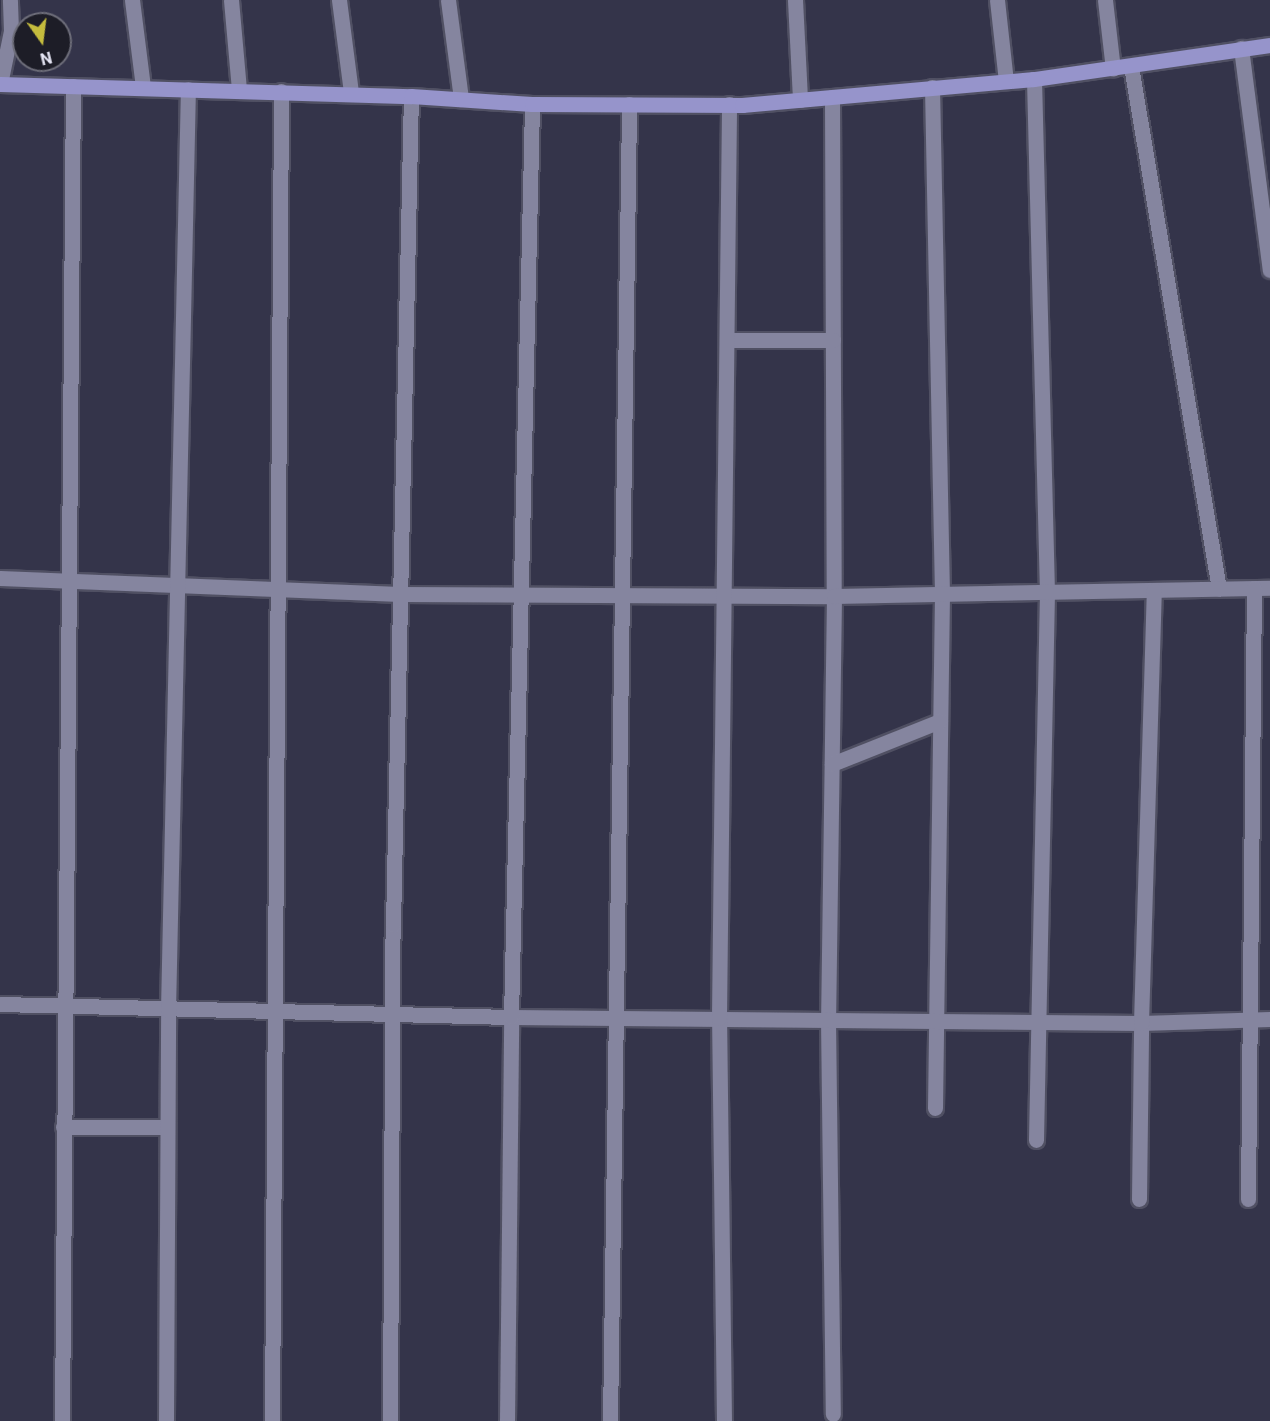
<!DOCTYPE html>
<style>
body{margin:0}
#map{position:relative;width:1270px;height:1421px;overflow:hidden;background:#34344a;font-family:Roboto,sans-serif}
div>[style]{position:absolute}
.roads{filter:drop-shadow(2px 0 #505063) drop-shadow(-2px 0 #505063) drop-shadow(0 2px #505063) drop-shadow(0 -2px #505063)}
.minor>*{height:15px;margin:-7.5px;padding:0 7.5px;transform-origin:7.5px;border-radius:7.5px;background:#85859f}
.major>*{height:15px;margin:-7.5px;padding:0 7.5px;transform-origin:7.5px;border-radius:7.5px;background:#9694cb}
span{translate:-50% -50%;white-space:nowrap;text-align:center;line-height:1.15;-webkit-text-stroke:6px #1d1d27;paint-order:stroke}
.north{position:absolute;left:12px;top:12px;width:60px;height:60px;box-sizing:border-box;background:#1d1d27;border:2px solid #6d6d79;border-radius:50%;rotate:166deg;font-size:16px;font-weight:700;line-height:24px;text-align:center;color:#e5e5f4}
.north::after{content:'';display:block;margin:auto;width:21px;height:27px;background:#c5bc3d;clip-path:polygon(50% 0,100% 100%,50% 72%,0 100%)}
</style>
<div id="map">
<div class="roads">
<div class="minor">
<div style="left:132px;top:0;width:88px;rotate:82.8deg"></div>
<div style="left:231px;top:0;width:90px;rotate:84.9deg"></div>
<div style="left:339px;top:0;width:94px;rotate:82.6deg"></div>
<div style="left:448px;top:0;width:100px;rotate:82.5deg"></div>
<div style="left:795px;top:0;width:100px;rotate:87.1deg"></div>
<div style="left:997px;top:0;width:81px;rotate:83.7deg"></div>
<div style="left:1105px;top:0;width:69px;rotate:83.4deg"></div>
<div style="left:1241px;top:48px;width:224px;rotate:82.6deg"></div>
<div style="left:1131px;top:66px;width:530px;rotate:80.45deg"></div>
<div style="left:1034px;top:79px;width:513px;rotate:88.55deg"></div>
<div style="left:1047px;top:592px;width:548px;rotate:91.15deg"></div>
<div style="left:0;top:84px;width:54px;rotate:-78.3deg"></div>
<div style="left:11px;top:31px;width:31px;rotate:-92deg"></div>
<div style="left:932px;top:87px;width:507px;rotate:88.87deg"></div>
<div style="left:942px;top:594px;width:514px;rotate:90.78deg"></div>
<div style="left:832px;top:97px;width:499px;rotate:89.8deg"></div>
<div style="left:834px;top:596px;width:423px;rotate:90.8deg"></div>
<div style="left:828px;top:1019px;width:395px;rotate:89.3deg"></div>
<div style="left:727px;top:340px;width:106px"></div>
<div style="left:0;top:578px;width:400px;rotate:2.3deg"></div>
<div style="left:400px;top:594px;width:434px;rotate:0.3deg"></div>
<div style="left:834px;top:596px;width:436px;rotate:-1.1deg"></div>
<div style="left:832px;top:764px;width:116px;rotate:-21.7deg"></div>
<div style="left:0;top:1004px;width:511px;rotate:1.46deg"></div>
<div style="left:511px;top:1017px;width:630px;rotate:0.55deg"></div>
<div style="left:1141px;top:1023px;width:129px;rotate:-1.8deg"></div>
<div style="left:63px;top:1127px;width:104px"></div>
<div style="left:1139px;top:1199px;width:176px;rotate:-89.3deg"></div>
<div style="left:1141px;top:1023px;width:433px;rotate:-88.3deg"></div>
<div style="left:1248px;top:1199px;width:611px;rotate:-89.44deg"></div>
<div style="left:62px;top:1421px;width:1335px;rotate:-89.53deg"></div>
<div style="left:166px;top:1421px;width:411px;rotate:-89.7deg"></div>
<div style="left:168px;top:1010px;width:921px;rotate:-88.76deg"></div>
<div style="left:272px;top:1421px;width:1330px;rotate:-89.61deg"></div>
<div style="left:390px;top:1421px;width:496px;rotate:-89.7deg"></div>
<div style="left:393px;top:925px;width:829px;rotate:-88.76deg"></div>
<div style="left:507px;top:1421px;width:404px;rotate:-89.4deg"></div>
<div style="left:511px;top:1017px;width:913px;rotate:-88.68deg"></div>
<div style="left:610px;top:1421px;width:1317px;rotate:-89.17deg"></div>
<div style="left:724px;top:1421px;width:403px;rotate:-90.7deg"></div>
<div style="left:719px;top:1018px;width:914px;rotate:-89.37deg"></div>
</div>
<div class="major">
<div style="left:0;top:84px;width:411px;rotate:1.7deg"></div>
<div style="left:411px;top:96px;width:121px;rotate:3.8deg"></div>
<div style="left:532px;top:104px;width:210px;rotate:0.3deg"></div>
<div style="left:742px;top:105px;width:293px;rotate:-5.1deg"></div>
<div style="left:1034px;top:79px;width:238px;rotate:-8.2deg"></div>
</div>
</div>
<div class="north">N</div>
</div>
